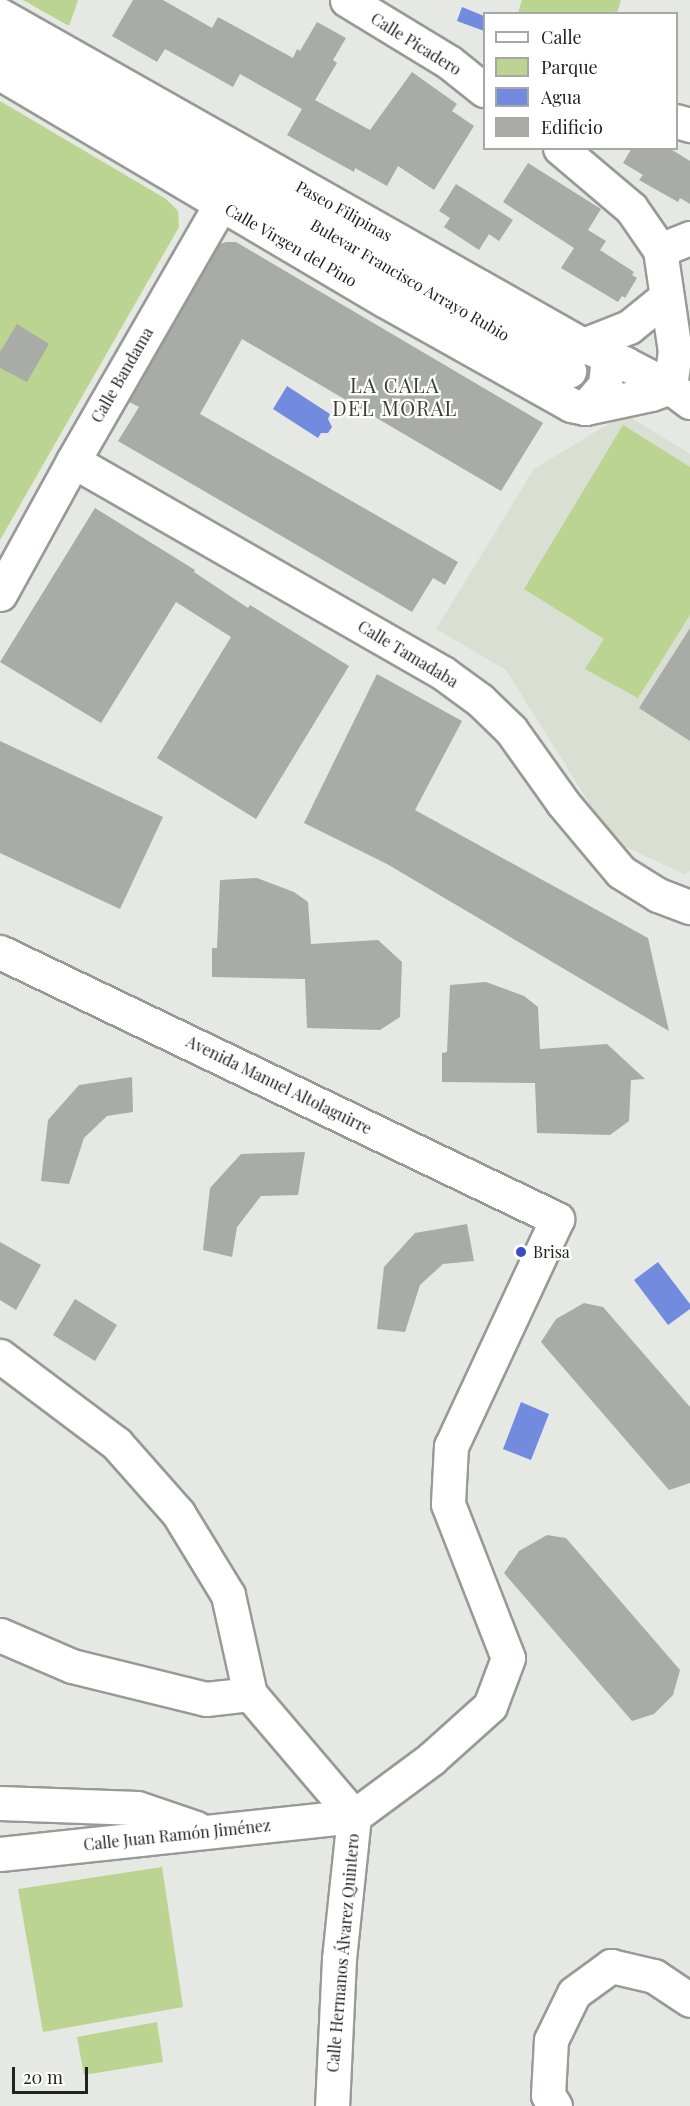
<!DOCTYPE html>
<meta charset="utf-8">
<style>
body{margin:0}
#map{position:relative;width:690px;height:2106px;overflow:hidden;background:#e6e8e3;font-family:"Playfair Display",serif}
div>[style]{position:absolute}
.built>*{inset:0;background:#d9dfd2}
.green>*{inset:0;background:#bcd491}
.water>*{inset:0;background:#728bdf}
.building>*{inset:0;background:#a9aba6}
.roads{filter:drop-shadow(2px 0 #989a95) drop-shadow(-2px 0 #989a95) drop-shadow(0 2px #989a95) drop-shadow(0 -2px #989a95)}
.minor>*{height:33px;margin:-16.5px;padding:0 16.5px;transform-origin:16.5px;border-radius:16.5px;background:#fff}
.dots>*{width:16px;height:16px;translate:-50% -50%;box-sizing:border-box;border:3px solid #fff;border-radius:50%}
span{translate:-50% -50%;white-space:nowrap;text-align:center;line-height:1.15;-webkit-text-stroke:4.5px #fff;paint-order:stroke}
.street-label{font-size:16px;color:#222321}
.poi-label{font-size:16px;color:#222321}
.left{translate:0 -50%;text-align:left}
.quarter-label{font-size:20px;color:#3a3c37;letter-spacing:1.5px}
.legend{position:absolute;left:483px;top:12px;width:195px;height:138px;box-sizing:border-box;background:#fff;border:2px solid #a7a7a6;margin:0;padding:8px 10px;list-style:none;font-size:18px;color:#222321}
.legend li{display:flex;align-items:center;gap:12px;height:30px}
.legend b{width:30px;border:2px solid #a7a7a6}
.scale{position:absolute;left:12px;top:2067px;width:76px;height:27px;box-sizing:border-box;border:3px solid #222321;border-top:0;padding-left:8px;font-size:18px;line-height:21px;white-space:nowrap;color:#222321;-webkit-text-stroke:4px #fff;paint-order:stroke}
</style>
<div id="map">
<div class="built">
<div style="clip-path:polygon(625px 414px,690px 454px,690px 871px,684px 874px,613px 841px,506px 670px,436px 629px,534px 469px)"></div>
</div>
<div class="green">
<div style="clip-path:polygon(23px 0,78px 0,69px 26px)"></div>
<div style="clip-path:polygon(522px 0,621px 0,617px 13px,518px 13px)"></div>
<div style="clip-path:polygon(0 101px,166px 199px,178px 211px,179px 227px,0 540px)"></div>
<div style="clip-path:polygon(623px 425px,690px 467px,690px 615px,638px 698px,585px 669px,604px 639px,524px 589px)"></div>
<div style="clip-path:polygon(162px 1867px,183px 2007px,43px 2032px,18px 1889px)"></div>
<div style="clip-path:polygon(157px 2022px,163px 2062px,84px 2075px,77px 2037px)"></div>
</div>
<div class="water">
<div style="clip-path:polygon(462px 7px,484px 16px,484px 31px,457px 21px)"></div>
<div style="clip-path:polygon(287px 386px,330px 414px,328px 419px,332px 427px,328px 433px,321px 433px,318px 438px,273px 409px)"></div>
<div style="clip-path:polygon(658px 1262px,690px 1304px,690px 1309px,668px 1325px,634px 1280px)"></div>
<div style="clip-path:polygon(521px 1402px,549px 1414px,531px 1460px,503px 1449px)"></div>
</div>
<div class="building">
<div style="clip-path:polygon(133px 0,163px 0,212px 28px,218px 17px,293px 58px,297px 49px,300px 51px,317px 22px,346px 38px,333px 60px,337px 63px,315px 100px,370px 130px,412px 72px,457px 104px,452px 111px,474px 126px,434px 190px,398px 166px,387px 186px,355px 168px,354px 172px,287px 135px,302px 109px,240px 74px,233px 87px,165px 49px,157px 62px,112px 36px)"></div>
<div style="clip-path:polygon(632px 148px,669px 148px,690px 161px,690px 204px,680px 198px,678px 202px,639px 180px,643px 175px,623px 163px)"></div>
<div style="clip-path:polygon(528px 163px,601px 209px,588px 230px,606px 241px,600px 250px,634px 272px,632px 275px,637px 278px,625px 298px,622px 296px,618px 302px,561px 268px,574px 248px,503px 202px)"></div>
<div style="clip-path:polygon(456px 184px,513px 220px,499px 241px,489px 234px,479px 250px,444px 227px,450px 218px,439px 211px)"></div>
<div style="clip-path:polygon(226px 242px,236px 242px,543px 423px,501px 491px,242px 339px,200px 414px,458px 562px,445px 585px,433px 578px,412px 612px,118px 441px,139px 407px,129px 402px,220px 244px)"></div>
<div style="clip-path:polygon(17px 324px,49px 344px,27px 382px,0 368px,0 352px)"></div>
<div style="clip-path:polygon(95px 508px,195px 570px,194px 572px,248px 608px,250px 605px,349px 666px,256px 819px,157px 758px,231px 637px,176px 602px,101px 723px,0 662px)"></div>
<div style="clip-path:polygon(690px 628px,690px 741px,639px 708px)"></div>
<div style="clip-path:polygon(377px 674px,462px 721px,415px 810px,648px 938px,669px 1031px,387px 864px,304px 823px)"></div>
<div style="clip-path:polygon(0 741px,163px 817px,120px 909px,0 853px)"></div>
<div style="clip-path:polygon(257px 878px,294px 892px,308px 902px,311px 944px,378px 940px,402px 962px,400px 1017px,380px 1030px,307px 1028px,305px 979px,212px 977px,212px 948px,217px 948px,220px 880px)"></div>
<div style="clip-path:polygon(486px 982px,524px 996px,538px 1007px,540px 1049px,607px 1044px,645px 1079px,631px 1080px,629px 1121px,610px 1135px,537px 1133px,535px 1083px,442px 1082px,442px 1053px,447px 1052px,450px 985px)"></div>
<div style="clip-path:polygon(132px 1077px,133px 1112px,107px 1116px,84px 1138px,69px 1184px,41px 1181px,48px 1120px,79px 1085px)"></div>
<div style="clip-path:polygon(305px 1152px,298px 1195px,261px 1196px,237px 1227px,232px 1257px,203px 1250px,210px 1188px,241px 1154px)"></div>
<div style="clip-path:polygon(467px 1224px,474px 1261px,443px 1264px,420px 1285px,405px 1332px,377px 1329px,384px 1267px,415px 1233px)"></div>
<div style="clip-path:polygon(0 1242px,41px 1265px,16px 1310px,0 1300px)"></div>
<div style="clip-path:polygon(75px 1299px,117px 1325px,95px 1361px,53px 1335px)"></div>
<div style="clip-path:polygon(584px 1303px,603px 1307px,690px 1407px,690px 1483px,669px 1490px,541px 1342px,556px 1319px)"></div>
<div style="clip-path:polygon(547px 1535px,566px 1538px,680px 1670px,673px 1695px,654px 1714px,632px 1721px,504px 1573px,519px 1551px)"></div>
</div>
<div class="roads">
<div class="minor">
<div style="left:347px;top:0;width:119px;rotate:31.3deg"></div>
<div style="left:449px;top:62px;width:45px;rotate:38.7deg"></div>
<div style="left:0;top:15px;width:670px;rotate:29.51deg"></div>
<div style="left:583px;top:345px;width:47px;rotate:23.8deg"></div>
<div style="left:626px;top:364px;width:50px;rotate:27.6deg"></div>
<div style="left:670px;top:387px;width:25px;rotate:37deg"></div>
<div style="left:0;top:41px;width:252px;rotate:30.7deg"></div>
<div style="left:0;top:73px;width:448px;rotate:30.6deg"></div>
<div style="left:386px;top:301px;width:212px;rotate:29.3deg"></div>
<div style="left:571px;top:405px;width:14px;rotate:12deg"></div>
<div style="left:585px;top:408px;width:30px;rotate:-49deg"></div>
<div style="left:605px;top:385px;width:28px;rotate:-84deg"></div>
<div style="left:676px;top:121px;width:15px;rotate:16deg"></div>
<div style="left:560px;top:148px;width:93px;rotate:40.2deg"></div>
<div style="left:631px;top:208px;width:51px;rotate:55.4deg"></div>
<div style="left:660px;top:250px;width:102px;rotate:81.6deg"></div>
<div style="left:675px;top:351px;width:36px;rotate:98deg"></div>
<div style="left:251px;top:190px;width:366px;rotate:29.6deg"></div>
<div style="left:660px;top:250px;width:32px;rotate:-22deg"></div>
<div style="left:583px;top:345px;width:49px;rotate:-21.4deg"></div>
<div style="left:629px;top:327px;width:48px;rotate:-39deg"></div>
<div style="left:585px;top:408px;width:67px;rotate:-12deg"></div>
<div style="left:651px;top:394px;width:20px;rotate:-20deg"></div>
<div style="left:73px;top:461px;width:426px;rotate:29.8deg"></div>
<div style="left:443px;top:673px;width:46px;rotate:36.1deg"></div>
<div style="left:480px;top:700px;width:43px;rotate:44.1deg"></div>
<div style="left:511px;top:730px;width:90px;rotate:54.5deg"></div>
<div style="left:563px;top:803px;width:90px;rotate:50deg"></div>
<div style="left:621px;top:872px;width:44px;rotate:31.9deg"></div>
<div style="left:658px;top:895px;width:34px;rotate:21deg"></div>
<div style="left:0;top:594px;width:152px;rotate:-61.2deg"></div>
<div style="left:73px;top:461px;width:351px;rotate:-60.1deg"></div>
<div style="left:0;top:952px;width:618px;rotate:25.61deg"></div>
<div style="left:557px;top:1219px;width:251px;rotate:115deg"></div>
<div style="left:451px;top:1446px;width:58px;rotate:93deg"></div>
<div style="left:448px;top:1504px;width:165px;rotate:68.7deg"></div>
<div style="left:508px;top:1658px;width:51px;rotate:110.6deg"></div>
<div style="left:490px;top:1706px;width:79px;rotate:138.1deg"></div>
<div style="left:431px;top:1759px;width:96px;rotate:143.5deg"></div>
<div style="left:354px;top:1816px;width:144px;rotate:96deg"></div>
<div style="left:339px;top:1959px;width:147px;rotate:92.7deg"></div>
<div style="left:0;top:1356px;width:145px;rotate:36.9deg"></div>
<div style="left:116px;top:1443px;width:94px;rotate:48.5deg"></div>
<div style="left:178px;top:1513px;width:96px;rotate:58.6deg"></div>
<div style="left:228px;top:1595px;width:101px;rotate:77.5deg"></div>
<div style="left:250px;top:1694px;width:160px;rotate:49.6deg"></div>
<div style="left:0;top:1635px;width:78px;rotate:23.3deg"></div>
<div style="left:72px;top:1666px;width:138px;rotate:13.8deg"></div>
<div style="left:206px;top:1699px;width:44px;rotate:-6.5deg"></div>
<div style="left:0;top:1803px;width:137px;rotate:2.1deg"></div>
<div style="left:137px;top:1808px;width:62px;rotate:18.7deg"></div>
<div style="left:0;top:1854px;width:356px;rotate:-6.1deg"></div>
<div style="left:555px;top:2106px;width:13px;rotate:-122deg"></div>
<div style="left:548px;top:2095px;width:55px;rotate:-86.9deg"></div>
<div style="left:551px;top:2040px;width:52px;rotate:-63.9deg"></div>
<div style="left:574px;top:1993px;width:46px;rotate:-36.1deg"></div>
<div style="left:611px;top:1966px;width:44px;rotate:13.1deg"></div>
<div style="left:654px;top:1976px;width:43px;rotate:33.7deg"></div>
</div>
</div>
<div class="dots">
<div style="left:521px;top:1252px;background:#384fc1"></div>
</div>
<div class="street-label">
<span style="left:416px;top:44px;rotate:32deg">Calle Picadero</span>
<span style="left:344px;top:211px;rotate:29deg">Paseo Filipinas</span>
<span style="left:291px;top:245px;rotate:30deg">Calle Virgen del Pino</span>
<span style="left:410px;top:280px;rotate:30deg">Bulevar Francisco Arrayo Rubio</span>
<span style="left:122px;top:375px;rotate:-60deg">Calle Bandama</span>
<span style="left:408px;top:654px;rotate:31deg">Calle Tamadaba</span>
<span style="left:279px;top:1085px;rotate:26deg">Avenida Manuel Altolaguirre</span>
<span style="left:177px;top:1835px;rotate:-6deg">Calle Juan Ramón Jiménez</span>
<span style="left:343px;top:1953px;rotate:-85deg">Calle Hermanos Álvarez Quintero</span>
</div>
<div class="poi-label">
<span class="left" style="left:533px;top:1252px">Brisa</span>
</div>
<div class="quarter-label">
<span style="left:395px;top:396px">LA CALA<br>DEL MORAL</span>
</div>
<ul class="legend">
<li><b style="height:8px;background:#fff"></b>Calle</li>
<li><b style="height:16px;background:#bcd491"></b>Parque</li>
<li><b style="height:16px;background:#728bdf"></b>Agua</li>
<li><b style="height:16px;background:#a9aba6"></b>Edificio</li>
</ul>
<div class="scale">20 m</div>
</div>
